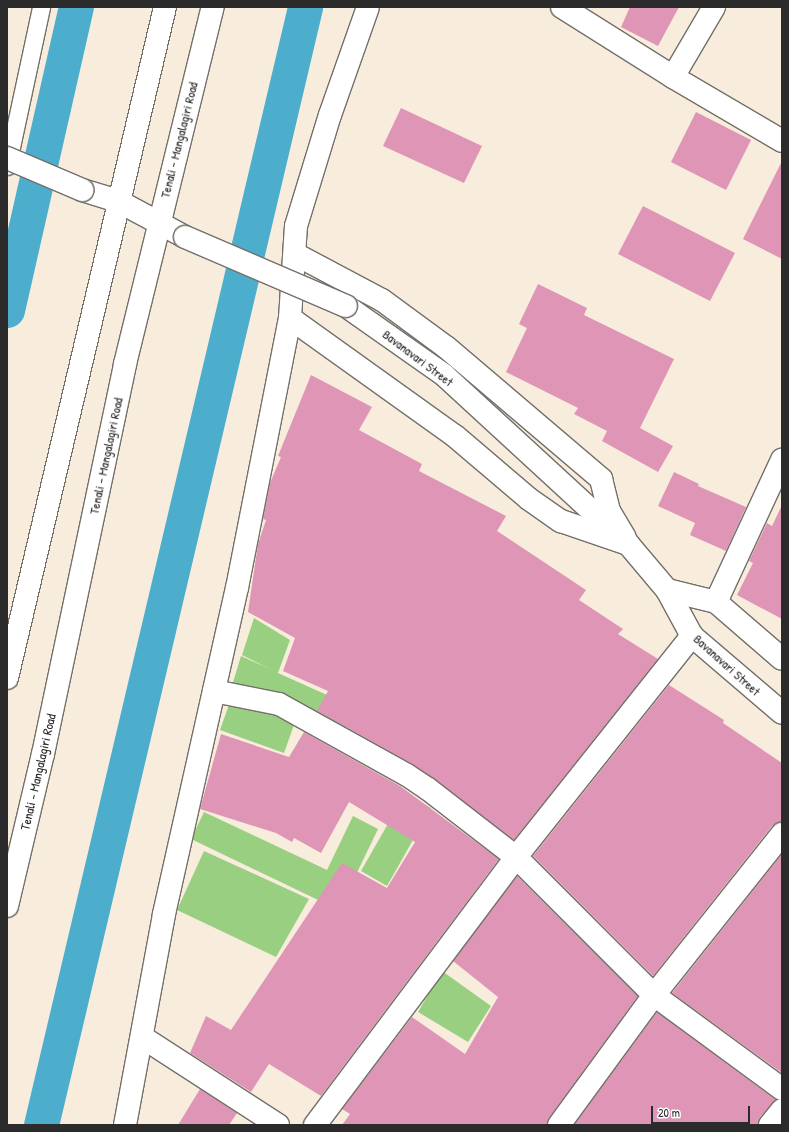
<!DOCTYPE html>
<style>
body{margin:0}
#map{position:relative;width:789px;height:1132px;overflow:hidden;background:#f8eddd;font-family:"Patrick Hand",sans-serif}
div>[style]{position:absolute}
.green>*{inset:0;background:#98cf81}
.canal>*{height:35px;margin:-17.5px;padding:0 17.5px;transform-origin:17.5px;border-radius:17.5px;background:#4dadcc}
.building>*{inset:0;background:#df95b6}
.roads{filter:drop-shadow(1px 0 #736f69) drop-shadow(-1px 0 #736f69) drop-shadow(0 1px #736f69) drop-shadow(0 -1px #736f69)}
.service>*{height:17px;margin:-8.5px;padding:0 8.5px;transform-origin:8.5px;border-radius:8.5px;background:#fff}
.minor>*{height:22px;margin:-11px;padding:0 11px;transform-origin:11px;border-radius:11px;background:#fff}
.secondary>*{height:22px;margin:-11px;padding:0 11px;transform-origin:11px;border-radius:11px;background:#fff}
.primary>*{height:22px;margin:-11px;padding:0 11px;transform-origin:11px;border-radius:11px;background:#fff}
.bridges{filter:drop-shadow(1px 0 #736f69) drop-shadow(-1px 0 #736f69) drop-shadow(0 1px #736f69) drop-shadow(0 -1px #736f69)}
.minor-bridge>*{height:22px;margin:-11px;padding:0 11px;transform-origin:11px;border-radius:11px;background:#fff}
.secondary-bridge>*{height:22px;margin:-11px;padding:0 11px;transform-origin:11px;border-radius:11px;background:#fff}
span{translate:-50% -50%;white-space:nowrap;text-align:center;line-height:1.15;-webkit-text-stroke:3.5px #fff;paint-order:stroke}
.street-label{font-size:13px;color:#2b2b2b}
.frame{position:absolute;inset:0;border:8px solid #2b2b2b;pointer-events:none}
.scale{position:absolute;left:651px;top:1106px;width:99px;height:18px;box-sizing:border-box;border:2px solid #2b2b2b;border-top:0;padding-left:5px;font-size:12px;line-height:14px;white-space:nowrap;color:#2b2b2b;-webkit-text-stroke:3px #fff;paint-order:stroke}
</style>
<div id="map">
<div class="green">
<div style="clip-path:polygon(254px 618px,290px 640px,278px 673px,356px 708px,342px 735px,231px 689px,241px 656px,270px 669px,242px 655px)"></div>
<div style="clip-path:polygon(231px 699px,295px 722px,284px 753px,220px 730px)"></div>
<div style="clip-path:polygon(405px 794px,431px 808px,387px 886px,361px 871px)"></div>
<div style="clip-path:polygon(204px 812px,327px 870px,353px 816px,378px 829px,339px 910px,191px 839px)"></div>
<div style="clip-path:polygon(204px 851px,309px 899px,276px 957px,177px 910px)"></div>
<div style="clip-path:polygon(442px 971px,491px 1006px,468px 1042px,418px 1012px)"></div>
</div>
<div class="canal">
<div style="left:7px;top:310px;width:311px;rotate:-77.2deg"></div>
<div style="left:41px;top:1125px;width:1149px;rotate:-76.71deg"></div>
</div>
<div class="building">
<div style="clip-path:polygon(630px 7px,679px 7px,658px 46px,621px 27px)"></div>
<div style="clip-path:polygon(401px 108px,482px 146px,464px 183px,383px 146px)"></div>
<div style="clip-path:polygon(696px 112px,751px 140px,726px 190px,671px 162px)"></div>
<div style="clip-path:polygon(782px 161px,782px 259px,743px 239px)"></div>
<div style="clip-path:polygon(643px 206px,735px 253px,710px 301px,618px 254px)"></div>
<div style="clip-path:polygon(538px 284px,587px 308px,584px 315px,674px 359px,640px 428px,673px 446px,658px 472px,602px 441px,607px 431px,574px 414px,578px 408px,506px 372px,527px 328px,519px 324px)"></div>
<div style="clip-path:polygon(311px 375px,372px 407px,359px 430px,422px 464px,419px 471px,506px 516px,497px 531px,586px 590px,579px 600px,623px 629px,618px 634px,658px 659px,514px 840px,414px 765px,317px 711px,328px 691px,283px 671px,295px 638px,248px 612px,258px 544px,266px 520px,263px 519px,270px 483px,281px 457px,278px 456px)"></div>
<div style="clip-path:polygon(674px 472px,699px 484px,698px 486px,746px 507px,726px 551px,690px 535px,695px 523px,658px 506px)"></div>
<div style="clip-path:polygon(782px 505px,782px 619px,737px 595px,753px 563px,749px 561px,767px 523px,772px 526px)"></div>
<div style="clip-path:polygon(669px 685px,724px 720px,723px 723px,782px 763px,782px 822px,772px 826px,653px 976px,533px 856px)"></div>
<div style="clip-path:polygon(304px 732px,400px 786px,499px 859px,321px 1096px,269px 1064px,251px 1092px,190px 1053px,206px 1016px,231px 1030px,342px 863px,387px 888px,415px 842px,349px 802px,321px 853px,294px 838px,292px 842px,276px 833px,200px 809px,221px 734px,289px 757px)"></div>
<div style="clip-path:polygon(782px 854px,782px 1073px,672px 993px)"></div>
<div style="clip-path:polygon(517px 876px,638px 996px,549px 1118px,547px 1125px,342px 1125px,350px 1114px,342px 1109px,412px 1017px,465px 1054px,498px 997px,453px 961px)"></div>
<div style="clip-path:polygon(657px 1012px,776px 1100px,760px 1117px,758px 1125px,574px 1125px)"></div>
<div style="clip-path:polygon(200px 1089px,237px 1113px,229px 1125px,178px 1125px)"></div>
</div>
<div class="roads">
<div class="service">
<div style="left:7px;top:166px;width:163px;rotate:-77.9deg"></div>
</div>
<div class="minor">
<div style="left:562px;top:7px;width:131px;rotate:32.2deg"></div>
<div style="left:673px;top:77px;width:126px;rotate:30.4deg"></div>
<div style="left:673px;top:77px;width:81px;rotate:-59.6deg"></div>
<div style="left:82px;top:190px;width:38px;rotate:17deg"></div>
<div style="left:295px;top:254px;width:98px;rotate:27.9deg"></div>
<div style="left:382px;top:300px;width:79px;rotate:36.3deg"></div>
<div style="left:446px;top:347px;width:204px;rotate:40.4deg"></div>
<div style="left:601px;top:479px;width:33px;rotate:76deg"></div>
<div style="left:609px;top:511px;width:31px;rotate:59deg"></div>
<div style="left:290px;top:318px;width:203px;rotate:35.6deg"></div>
<div style="left:455px;top:436px;width:97px;rotate:40.4deg"></div>
<div style="left:529px;top:499px;width:39px;rotate:35deg"></div>
<div style="left:561px;top:521px;width:71px;rotate:18.9deg"></div>
<div style="left:716px;top:602px;width:157px;rotate:-65.1deg"></div>
<div style="left:214px;top:691px;width:66px;rotate:11.3deg"></div>
<div style="left:279px;top:704px;width:146px;rotate:29deg"></div>
<div style="left:407px;top:775px;width:25px;rotate:34deg"></div>
<div style="left:428px;top:789px;width:111px;rotate:37.7deg"></div>
<div style="left:516px;top:857px;width:195px;rotate:45deg"></div>
<div style="left:654px;top:995px;width:159px;rotate:36.3deg"></div>
<div style="left:142px;top:1037px;width:162px;rotate:32.9deg"></div>
<div style="left:125px;top:1125px;width:215px;rotate:-79.5deg"></div>
<div style="left:164px;top:914px;width:334px;rotate:-77.4deg"></div>
<div style="left:237px;top:588px;width:275px;rotate:-78.9deg"></div>
<div style="left:290px;top:318px;width:92px;rotate:-86.3deg"></div>
<div style="left:296px;top:226px;width:116px;rotate:-73deg"></div>
<div style="left:330px;top:115px;width:114px;rotate:-70.6deg"></div>
<div style="left:315px;top:1125px;width:335px;rotate:-53.1deg"></div>
<div style="left:516px;top:857px;width:283px;rotate:-51.5deg"></div>
<div style="left:559px;top:1125px;width:161px;rotate:-53.8deg"></div>
<div style="left:654px;top:995px;width:206px;rotate:-51.5deg"></div>
<div style="left:770px;top:1125px;width:19px;rotate:-51deg"></div>
</div>
<div class="secondary">
<div style="left:118px;top:201px;width:76px;rotate:28.2deg"></div>
<div style="left:346px;top:306px;width:120px;rotate:35.1deg"></div>
<div style="left:444px;top:375px;width:251px;rotate:42.6deg"></div>
<div style="left:629px;top:545px;width:59px;rotate:49.8deg"></div>
<div style="left:667px;top:590px;width:52px;rotate:61.5deg"></div>
<div style="left:692px;top:636px;width:118px;rotate:40.5deg"></div>
<div style="left:667px;top:590px;width:50px;rotate:13.8deg"></div>
<div style="left:716px;top:602px;width:87px;rotate:40.8deg"></div>
</div>
<div class="primary">
<div style="left:7px;top:678px;width:689px;rotate:-76.75deg"></div>
<div style="left:7px;top:906px;width:156px;rotate:-76.7deg"></div>
<div style="left:43px;top:754px;width:399px;rotate:-78.1deg"></div>
<div style="left:125px;top:364px;width:368px;rotate:-76.2deg"></div>
</div>
</div>
<div class="bridges">
<div class="minor-bridge">
<div style="left:7px;top:158px;width:82px;rotate:23.1deg"></div>
</div>
<div class="secondary-bridge">
<div style="left:185px;top:237px;width:175px;rotate:23.2deg"></div>
</div>
</div>
<div class="street-label">
<span style="left:179px;top:140px;rotate:-76deg">Tenali - Mangalagiri Road</span>
<span style="left:418px;top:358px;rotate:37deg">Bavanavari Street</span>
<span style="left:106px;top:456px;rotate:-78deg">Tenali - Mangalagiri Road</span>
<span style="left:727px;top:665px;rotate:42deg">Bavanavari Street</span>
<span style="left:38px;top:772px;rotate:-77deg">Tenali - Mangalagiri Road</span>
</div>
<div class="frame"></div>
<div class="scale">20 m</div>
</div>
